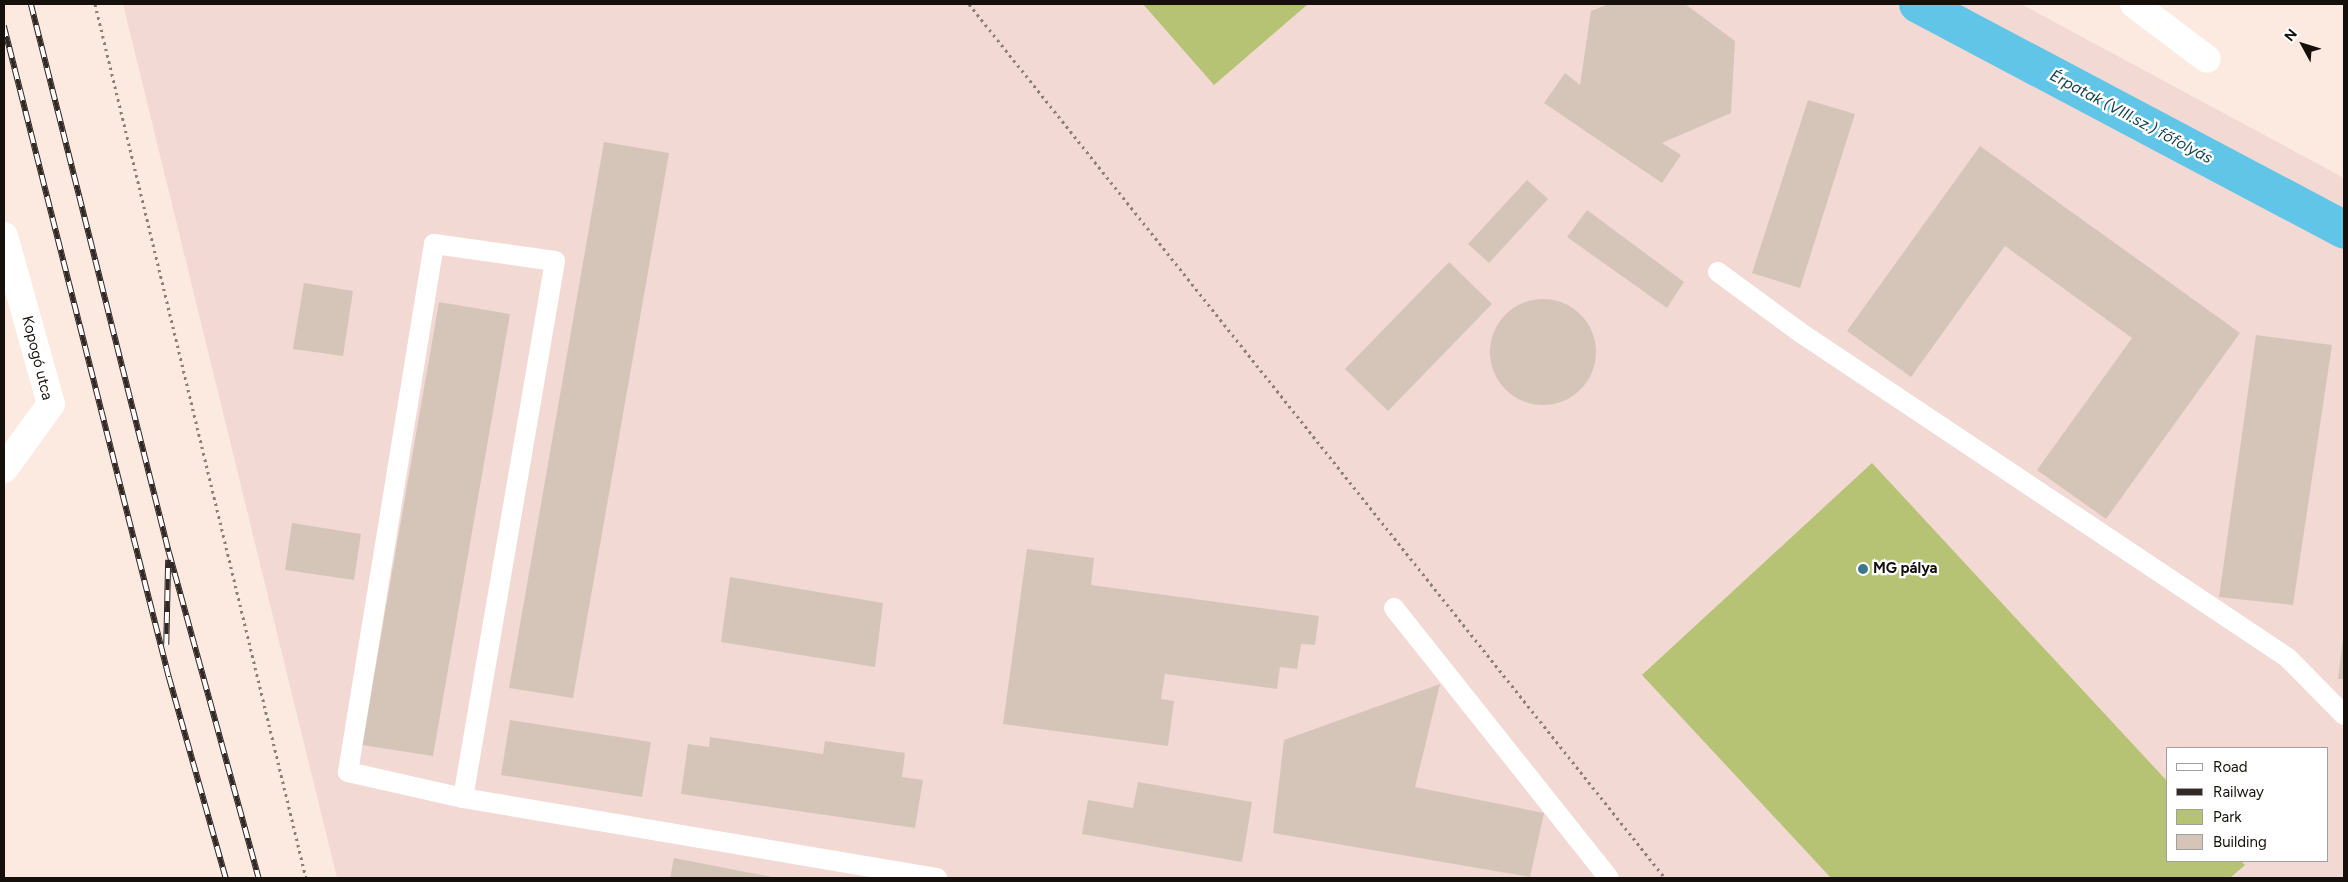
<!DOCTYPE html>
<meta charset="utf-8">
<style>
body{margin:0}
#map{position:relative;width:2348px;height:882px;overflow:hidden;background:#fce9df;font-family:Figtree,sans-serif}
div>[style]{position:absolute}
.industrial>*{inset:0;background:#f2d9d3}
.green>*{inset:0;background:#b6c274}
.canal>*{height:38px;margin:-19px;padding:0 19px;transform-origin:19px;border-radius:19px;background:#61c5e7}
.building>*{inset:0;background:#d5c5b9}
.round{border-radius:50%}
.path>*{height:3px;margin-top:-1.5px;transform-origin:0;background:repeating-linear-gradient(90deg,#8c7f78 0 2.5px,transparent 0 6.5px)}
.lane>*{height:20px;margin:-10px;padding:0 10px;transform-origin:10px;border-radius:10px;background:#fff}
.street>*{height:28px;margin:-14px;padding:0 14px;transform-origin:14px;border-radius:14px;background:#fff}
.rail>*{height:5.5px;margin-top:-2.75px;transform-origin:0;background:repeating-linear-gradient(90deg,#fff 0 11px,#312926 0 22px);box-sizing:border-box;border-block:1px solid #312926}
.dots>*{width:14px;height:14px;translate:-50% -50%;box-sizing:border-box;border:2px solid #fff;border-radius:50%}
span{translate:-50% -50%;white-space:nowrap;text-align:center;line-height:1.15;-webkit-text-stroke:4.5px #fff;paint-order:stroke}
.street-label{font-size:15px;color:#16100d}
.poi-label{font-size:15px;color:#16100d;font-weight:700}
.left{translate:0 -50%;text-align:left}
.water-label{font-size:16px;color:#113e4d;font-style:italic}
.frame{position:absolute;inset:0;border:5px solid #16100d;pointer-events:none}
.legend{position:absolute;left:2166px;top:747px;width:162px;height:115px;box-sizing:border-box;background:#fff;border:1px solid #a29f9e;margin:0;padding:6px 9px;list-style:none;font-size:15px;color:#16100d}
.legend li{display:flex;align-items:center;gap:10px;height:25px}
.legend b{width:25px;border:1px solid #a29f9e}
.north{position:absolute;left:2278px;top:20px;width:50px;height:50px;-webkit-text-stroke:4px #fff;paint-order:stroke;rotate:309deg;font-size:14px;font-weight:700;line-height:20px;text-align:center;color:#16100d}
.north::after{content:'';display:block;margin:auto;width:18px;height:22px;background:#16100d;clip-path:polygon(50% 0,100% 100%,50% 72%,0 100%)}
</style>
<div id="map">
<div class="industrial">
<div style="clip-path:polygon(evenodd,123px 4px,2021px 4px,2344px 178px,2344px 878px,337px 878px,123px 4px,2167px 748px,2327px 748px,2327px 861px,2167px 861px,2167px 748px)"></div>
</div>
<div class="green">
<div style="clip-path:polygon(1143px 4px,1308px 4px,1214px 85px)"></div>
<div style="clip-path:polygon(1872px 463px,2167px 781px,2167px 861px,2241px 861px,2245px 865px,2230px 878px,1831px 878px,1642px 675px)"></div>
</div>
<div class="canal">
<div style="left:1918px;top:4px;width:482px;rotate:27.9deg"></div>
</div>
<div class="building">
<div style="clip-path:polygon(1609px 4px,1685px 4px,1735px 41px,1731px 113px,1662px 143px,1681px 155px,1662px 183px,1544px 103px,1565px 73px,1580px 85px,1591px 11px)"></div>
<div style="clip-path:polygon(1808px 100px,1855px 114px,1800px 288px,1752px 273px)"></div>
<div style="clip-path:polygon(604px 142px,669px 153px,573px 698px,509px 688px)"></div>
<div style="clip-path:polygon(1980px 146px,2240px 333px,2106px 519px,2037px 470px,2132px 338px,2005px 246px,1911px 377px,1847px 331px)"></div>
<div style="clip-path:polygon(1527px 180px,1548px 199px,1489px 263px,1468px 244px)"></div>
<div style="clip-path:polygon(1587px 210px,1684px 282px,1667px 308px,1567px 237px)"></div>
<div style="clip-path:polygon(1449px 262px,1492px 304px,1388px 411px,1345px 369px)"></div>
<div style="clip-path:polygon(304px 283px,353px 291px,343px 356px,293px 349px)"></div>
<div class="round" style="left:1490px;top:299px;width:106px;height:106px"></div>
<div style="clip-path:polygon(439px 302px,510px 314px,433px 756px,362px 745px)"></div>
<div style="clip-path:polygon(2256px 335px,2332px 345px,2293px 605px,2219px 597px)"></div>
<div style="clip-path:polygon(292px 523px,361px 534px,354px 580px,285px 570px)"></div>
<div style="clip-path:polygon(1027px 549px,1094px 558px,1091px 585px,1319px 616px,1315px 645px,1301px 644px,1297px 669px,1280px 667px,1277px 689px,1165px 674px,1161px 699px,1174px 701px,1168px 746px,1003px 724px)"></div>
<div style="clip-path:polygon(730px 577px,883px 603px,875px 667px,721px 642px)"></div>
<div style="clip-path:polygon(2343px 639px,2344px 640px,2344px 679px,2338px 679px)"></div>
<div style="clip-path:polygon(1440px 684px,1415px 787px,1544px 813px,1530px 877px,1273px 833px,1284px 740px)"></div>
<div style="clip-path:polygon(510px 720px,651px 742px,642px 797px,501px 775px)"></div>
<div style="clip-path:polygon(710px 737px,823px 754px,825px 741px,905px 753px,902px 777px,923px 780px,915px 828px,681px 794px,688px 744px,709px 747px)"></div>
<div style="clip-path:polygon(1138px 782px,1252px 802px,1242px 862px,1082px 834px,1088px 800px,1133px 808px)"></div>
<div style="clip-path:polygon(674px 858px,772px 877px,772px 878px,670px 878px)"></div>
</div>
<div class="path">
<div style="left:95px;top:4px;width:899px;rotate:76.43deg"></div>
<div style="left:969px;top:4px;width:1117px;rotate:51.47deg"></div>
</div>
<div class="lane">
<div style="left:1718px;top:272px;width:103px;rotate:36.3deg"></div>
<div style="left:1801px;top:333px;width:585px;rotate:33.72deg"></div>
<div style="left:2288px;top:658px;width:80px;rotate:45.5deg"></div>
<div style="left:1394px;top:608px;width:345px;rotate:51.5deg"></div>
<div style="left:463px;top:798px;width:118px;rotate:-167.3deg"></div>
<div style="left:348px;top:772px;width:535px;rotate:-80.75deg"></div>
<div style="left:434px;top:244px;width:122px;rotate:8deg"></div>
<div style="left:555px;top:261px;width:545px;rotate:99.72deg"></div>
<div style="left:463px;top:798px;width:481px;rotate:9.6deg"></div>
</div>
<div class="street">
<div style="left:2134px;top:4px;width:91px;rotate:37deg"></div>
<div style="left:4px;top:236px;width:174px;rotate:74.4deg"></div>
<div style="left:51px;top:404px;width:80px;rotate:125.9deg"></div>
</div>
<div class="rail">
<div style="left:31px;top:4px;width:565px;rotate:75.87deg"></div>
<div style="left:169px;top:552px;width:338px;rotate:74.6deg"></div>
<div style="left:4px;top:26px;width:672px;rotate:75.78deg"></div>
<div style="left:169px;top:677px;width:209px;rotate:74.2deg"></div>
<div style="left:166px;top:645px;width:85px;rotate:-88.7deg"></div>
</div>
<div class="dots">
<div style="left:1863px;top:569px;background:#3a788d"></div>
</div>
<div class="street-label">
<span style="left:37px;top:358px;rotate:76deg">Kopogó utca</span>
</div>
<div class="poi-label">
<span class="left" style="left:1873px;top:569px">MG pálya</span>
</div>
<div class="water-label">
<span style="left:2131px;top:117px;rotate:28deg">Érpatak (VIII.sz.) főfolyás</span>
</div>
<div class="frame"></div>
<ul class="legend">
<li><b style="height:6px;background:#fff"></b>Road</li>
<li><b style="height:6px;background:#312926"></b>Railway</li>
<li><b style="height:14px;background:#b6c274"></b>Park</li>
<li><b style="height:14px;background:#d5c5b9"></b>Building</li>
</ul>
<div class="north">N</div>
</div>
